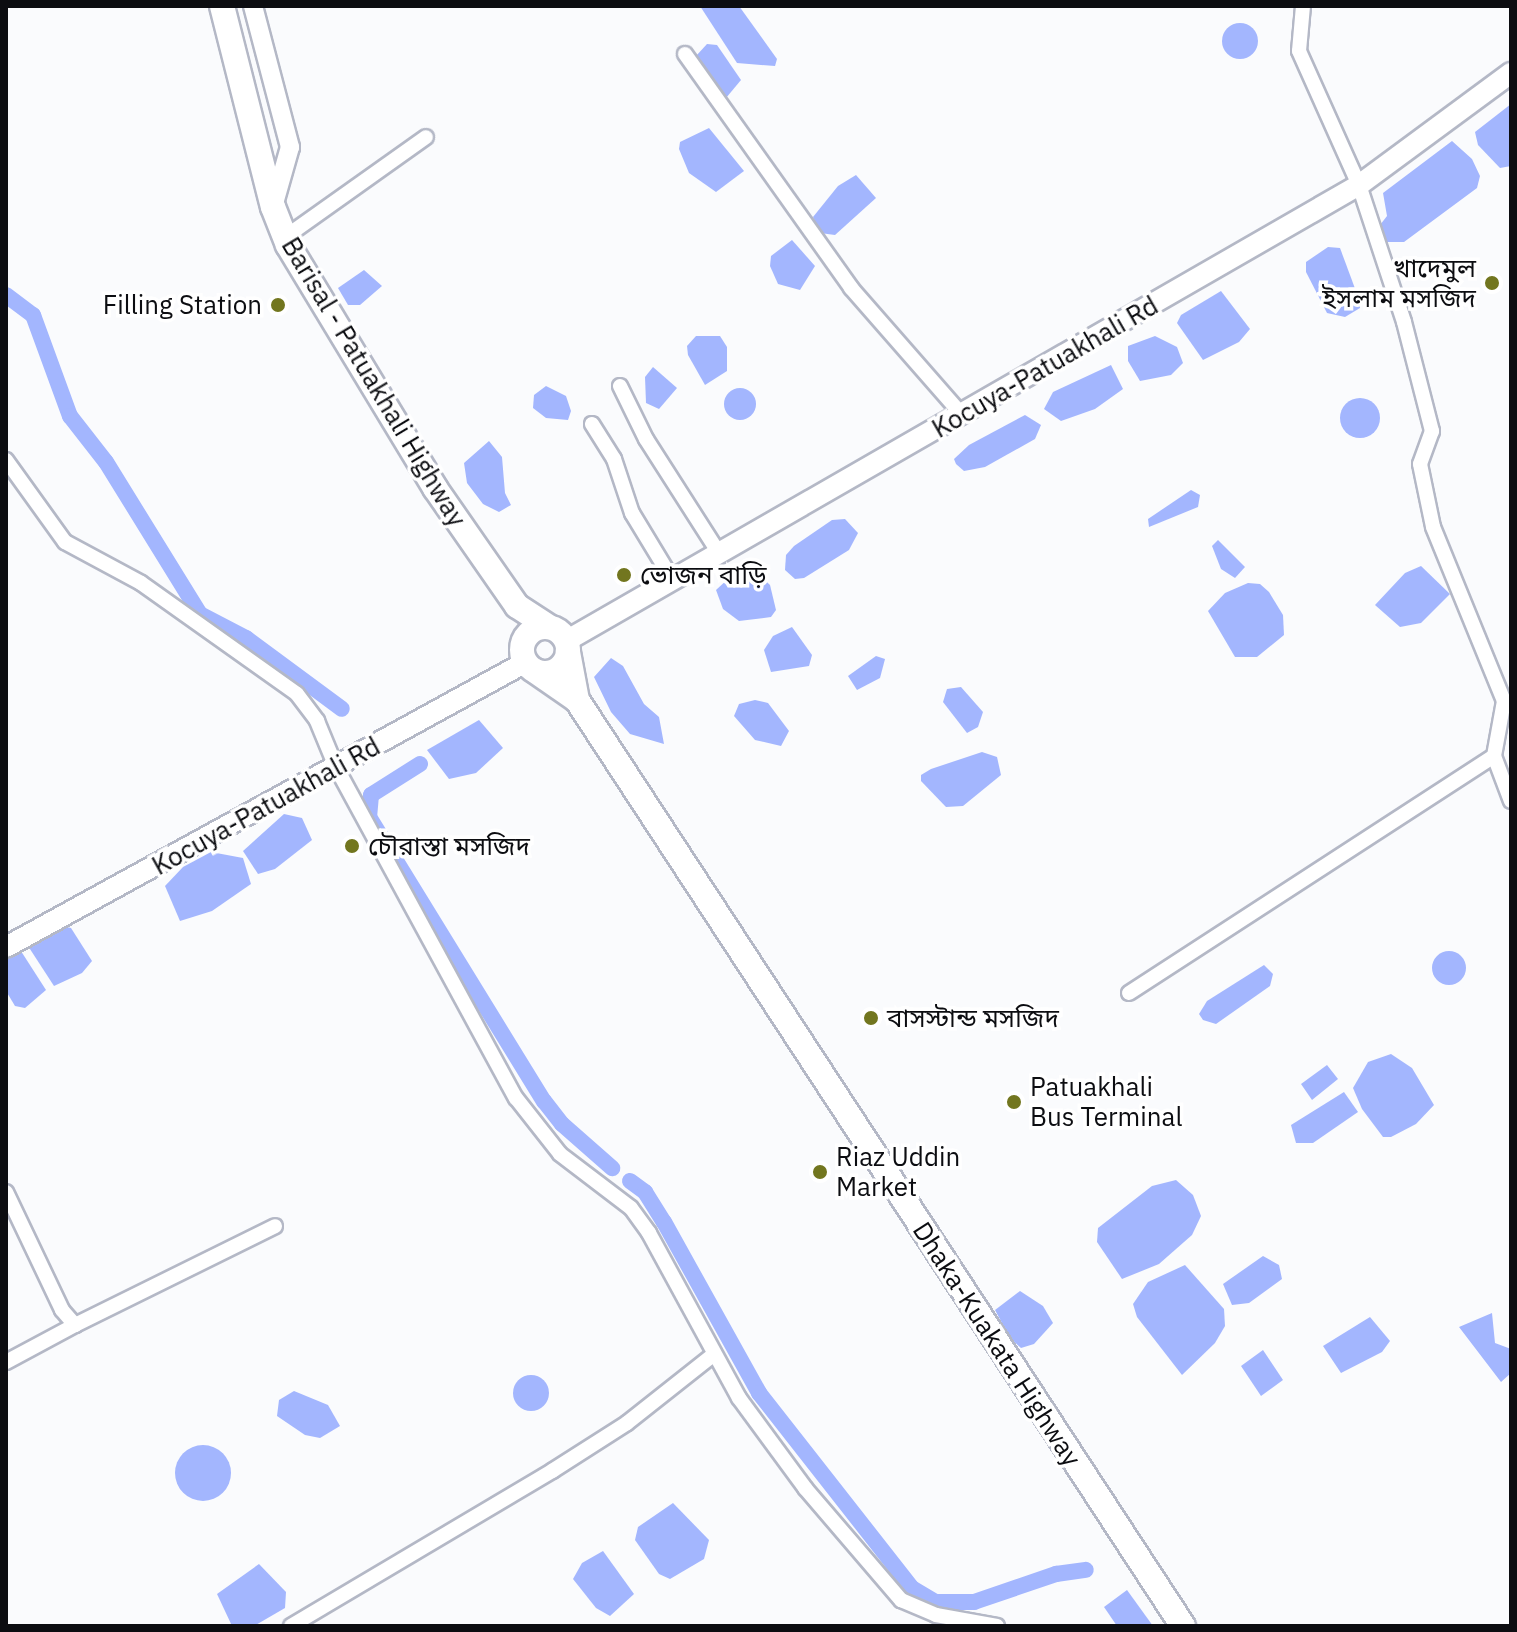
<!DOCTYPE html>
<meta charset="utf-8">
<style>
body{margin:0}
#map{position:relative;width:1517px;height:1632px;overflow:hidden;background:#fafbfd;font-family:"IBM Plex Sans","Noto Sans Bengali",sans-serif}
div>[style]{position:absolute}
.water>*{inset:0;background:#a3b6fe}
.round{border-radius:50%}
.canal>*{height:16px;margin:-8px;padding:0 8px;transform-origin:8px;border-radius:8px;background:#a3b6fe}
.roads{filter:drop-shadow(2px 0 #b4b8c6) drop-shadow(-2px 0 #b4b8c6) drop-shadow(0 2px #b4b8c6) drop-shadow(0 -2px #b4b8c6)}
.minor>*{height:14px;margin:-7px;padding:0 7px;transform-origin:7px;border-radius:7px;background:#fff}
.tertiary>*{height:18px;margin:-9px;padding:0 9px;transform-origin:9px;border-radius:9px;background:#fff}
.secondary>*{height:20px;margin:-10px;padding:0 10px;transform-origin:10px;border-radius:10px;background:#fff}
.primary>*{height:24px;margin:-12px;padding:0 12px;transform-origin:12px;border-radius:12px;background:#fff}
.trunk>*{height:24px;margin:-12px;padding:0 12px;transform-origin:12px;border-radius:12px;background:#fff}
.trunk>.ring{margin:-12px;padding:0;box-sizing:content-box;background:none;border:24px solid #fff;border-radius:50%}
.dots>*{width:22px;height:22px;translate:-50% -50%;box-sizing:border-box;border:4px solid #fff;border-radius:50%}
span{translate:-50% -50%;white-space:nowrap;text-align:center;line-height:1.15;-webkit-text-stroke:7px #fff;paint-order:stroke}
.poi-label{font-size:26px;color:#0c0d11}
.right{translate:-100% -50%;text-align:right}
.left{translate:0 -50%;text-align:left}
.street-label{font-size:26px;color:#0c0d11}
.frame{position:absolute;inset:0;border:8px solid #0c0d11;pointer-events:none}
</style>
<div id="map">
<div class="water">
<div style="clip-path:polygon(700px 6px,739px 6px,777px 59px,775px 66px,737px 63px)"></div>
<div class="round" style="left:1222px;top:23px;width:36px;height:36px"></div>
<div style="clip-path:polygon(707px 44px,717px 45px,741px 80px,726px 98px,696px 56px)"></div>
<div style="clip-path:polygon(1511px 104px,1511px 166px,1500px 168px,1478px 145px,1475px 132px)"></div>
<div style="clip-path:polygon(709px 128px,744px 171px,716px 192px,689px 173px,679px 149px,680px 142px)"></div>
<div style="clip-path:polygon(1452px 141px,1472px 159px,1480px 176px,1477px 188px,1404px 242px,1387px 242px,1380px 225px,1387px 216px,1383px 193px)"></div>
<div style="clip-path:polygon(856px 175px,876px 198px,835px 235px,820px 233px,813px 217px,838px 186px)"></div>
<div style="clip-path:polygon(792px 240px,815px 266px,800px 290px,778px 284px,770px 266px,771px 256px)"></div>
<div style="clip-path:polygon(1328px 247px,1340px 248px,1360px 302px,1360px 308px,1345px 317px,1327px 313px,1306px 272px,1306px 262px)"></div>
<div style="clip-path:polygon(364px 270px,382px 286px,360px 305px,348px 305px,338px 288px)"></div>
<div style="clip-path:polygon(1221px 291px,1250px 329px,1239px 342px,1203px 360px,1177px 323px,1181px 315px)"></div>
<div style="clip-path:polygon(696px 336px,720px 336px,727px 347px,727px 371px,705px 385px,688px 355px,687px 346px)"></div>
<div style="clip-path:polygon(1155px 336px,1177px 347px,1183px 363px,1171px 375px,1140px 381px,1128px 361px,1128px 346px)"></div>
<div style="clip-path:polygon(1111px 365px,1123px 389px,1095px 409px,1061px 421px,1044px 409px,1053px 392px)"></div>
<div style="clip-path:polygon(653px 367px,677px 388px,659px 409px,646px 403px,645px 377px)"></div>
<div style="clip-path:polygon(546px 386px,566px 396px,571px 411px,568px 420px,546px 418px,533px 408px,534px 395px)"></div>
<div class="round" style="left:724px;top:388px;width:32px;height:32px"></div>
<div class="round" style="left:1340px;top:398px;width:40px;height:40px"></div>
<div style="clip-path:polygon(1025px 415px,1041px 425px,1035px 439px,985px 467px,964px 471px,956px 464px,954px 459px,969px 445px)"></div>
<div style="clip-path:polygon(489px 441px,502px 457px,505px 493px,511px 505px,499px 512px,483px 504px,467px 483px,464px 463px)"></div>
<div style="clip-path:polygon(1191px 490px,1200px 495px,1198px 507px,1149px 527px,1148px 519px)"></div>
<div style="clip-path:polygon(845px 519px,858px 533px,849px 550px,804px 578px,795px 579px,785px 570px,786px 555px,794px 546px,832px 520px)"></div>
<div style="clip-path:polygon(1218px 540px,1245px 567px,1235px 578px,1221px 569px,1212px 546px)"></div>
<div style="clip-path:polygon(742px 566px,751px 567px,770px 585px,776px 610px,771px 617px,739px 621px,723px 609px,716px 590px)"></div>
<div style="clip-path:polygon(1421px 566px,1450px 594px,1421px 623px,1400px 627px,1375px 605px,1405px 573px)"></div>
<div style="clip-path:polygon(1248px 583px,1260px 584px,1269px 592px,1283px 615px,1284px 635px,1257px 657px,1235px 657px,1208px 611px,1225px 593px)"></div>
<div style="clip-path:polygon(792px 627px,812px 655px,809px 666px,771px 672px,764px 650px,773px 636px)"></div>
<div style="clip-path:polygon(876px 656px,885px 659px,880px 678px,857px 690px,848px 676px)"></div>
<div style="clip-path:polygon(611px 658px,623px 666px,644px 704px,659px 717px,664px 744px,630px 734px,611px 712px,594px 677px)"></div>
<div style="clip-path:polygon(961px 687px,983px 712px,978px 727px,967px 733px,943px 702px,947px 689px)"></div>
<div style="clip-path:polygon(755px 700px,768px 703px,789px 731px,781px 746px,755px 740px,734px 716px,739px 704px)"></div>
<div style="clip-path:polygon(479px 720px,503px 748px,476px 773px,449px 779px,427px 750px)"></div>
<div style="clip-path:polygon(982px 752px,997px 757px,1001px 775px,963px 806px,946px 807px,921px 781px,921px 775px,931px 769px)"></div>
<div style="clip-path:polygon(284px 814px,302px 818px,312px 840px,275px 869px,258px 874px,243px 851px)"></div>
<div style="clip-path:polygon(211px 852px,243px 858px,251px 884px,212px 911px,180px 921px,165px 886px,183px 867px)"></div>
<div style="clip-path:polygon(63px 926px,71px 928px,92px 961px,82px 973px,54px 986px,28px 946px)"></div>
<div style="clip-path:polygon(6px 948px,19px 948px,46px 990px,25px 1008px,15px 1006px,6px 991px)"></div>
<div class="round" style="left:1432px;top:951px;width:34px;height:34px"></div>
<div style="clip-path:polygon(1264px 965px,1273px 974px,1270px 986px,1216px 1024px,1203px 1020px,1199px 1014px,1207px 1001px)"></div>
<div style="clip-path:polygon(1391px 1054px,1412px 1068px,1434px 1105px,1416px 1124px,1391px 1137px,1383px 1137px,1362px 1109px,1353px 1088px,1368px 1062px)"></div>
<div style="clip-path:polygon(1327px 1065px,1338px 1079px,1312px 1100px,1301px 1084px)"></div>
<div style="clip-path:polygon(1344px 1092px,1358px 1112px,1313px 1143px,1296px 1143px,1291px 1125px)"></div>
<div style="clip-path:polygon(1176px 1180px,1193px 1195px,1201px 1216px,1192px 1235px,1159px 1264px,1122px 1279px,1097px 1242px,1098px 1228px,1152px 1186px)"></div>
<div style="clip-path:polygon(1263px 1256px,1279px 1265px,1282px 1279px,1249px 1303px,1232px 1305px,1223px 1284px)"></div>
<div style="clip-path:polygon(1185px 1265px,1224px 1309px,1225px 1326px,1215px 1343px,1182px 1375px,1137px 1317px,1133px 1304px,1148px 1282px)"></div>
<div style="clip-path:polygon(1020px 1291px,1043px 1306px,1053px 1323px,1034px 1344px,1021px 1348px,1010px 1338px,995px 1310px)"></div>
<div style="clip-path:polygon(1492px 1313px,1495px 1343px,1511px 1349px,1511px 1373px,1501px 1382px,1459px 1327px)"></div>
<div style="clip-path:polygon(1370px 1317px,1390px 1341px,1382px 1352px,1341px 1373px,1323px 1346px)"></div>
<div style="clip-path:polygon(1263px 1350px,1283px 1380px,1261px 1396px,1241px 1366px)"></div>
<div class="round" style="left:513px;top:1375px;width:36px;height:36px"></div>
<div style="clip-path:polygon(294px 1391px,328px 1405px,340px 1426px,320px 1438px,305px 1435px,277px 1416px,279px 1400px)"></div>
<div class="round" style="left:175px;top:1445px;width:56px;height:56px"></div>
<div style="clip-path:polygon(673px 1503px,709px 1540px,704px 1559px,670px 1579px,659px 1574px,635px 1540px,638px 1527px)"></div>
<div style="clip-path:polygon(603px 1551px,634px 1594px,610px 1616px,596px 1608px,573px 1579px,582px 1563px)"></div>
<div style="clip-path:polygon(259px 1564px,286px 1592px,285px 1608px,254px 1626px,232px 1626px,217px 1594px)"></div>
<div style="clip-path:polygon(1127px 1590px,1153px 1626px,1117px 1626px,1104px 1607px)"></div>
</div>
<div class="canal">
<div style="left:6px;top:295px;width:34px;rotate:37deg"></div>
<div style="left:33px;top:315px;width:108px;rotate:69.9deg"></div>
<div style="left:70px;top:416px;width:58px;rotate:52deg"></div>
<div style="left:106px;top:462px;width:179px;rotate:58.3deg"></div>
<div style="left:200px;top:614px;width:52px;rotate:27.6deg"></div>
<div style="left:246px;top:638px;width:119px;rotate:36.5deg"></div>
<div style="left:420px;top:764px;width:58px;rotate:147.7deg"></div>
<div style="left:371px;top:795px;width:22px;rotate:95deg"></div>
<div style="left:369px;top:817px;width:334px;rotate:58.4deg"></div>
<div style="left:544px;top:1101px;width:29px;rotate:52deg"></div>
<div style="left:562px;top:1124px;width:67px;rotate:41.3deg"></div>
<div style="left:630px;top:1181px;width:19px;rotate:36deg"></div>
<div style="left:645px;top:1192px;width:36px;rotate:58deg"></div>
<div style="left:664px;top:1222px;width:196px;rotate:60.9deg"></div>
<div style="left:759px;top:1393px;width:248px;rotate:51.9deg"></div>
<div style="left:912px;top:1588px;width:27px;rotate:31deg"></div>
<div style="left:935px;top:1602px;width:39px"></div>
<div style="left:974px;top:1602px;width:87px;rotate:-18.9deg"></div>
<div style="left:1056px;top:1574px;width:30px;rotate:-8deg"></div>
</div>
<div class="roads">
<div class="minor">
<div style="left:1303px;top:6px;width:45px;rotate:95.1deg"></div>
<div style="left:1299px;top:51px;width:147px;rotate:65.9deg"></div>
<div style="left:1359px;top:185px;width:144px;rotate:71.8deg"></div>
<div style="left:1404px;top:322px;width:113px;rotate:75.6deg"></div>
<div style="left:1432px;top:431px;width:35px;rotate:110deg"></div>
<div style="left:1420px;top:464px;width:64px;rotate:78.3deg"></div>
<div style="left:1433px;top:527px;width:188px;rotate:67.8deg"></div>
<div style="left:1504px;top:701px;width:56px;rotate:100.3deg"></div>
<div style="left:685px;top:54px;width:287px;rotate:54.6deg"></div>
<div style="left:851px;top:288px;width:169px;rotate:48.8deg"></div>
<div style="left:284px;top:238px;width:174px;rotate:-35.4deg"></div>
<div style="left:620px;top:386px;width:59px;rotate:63.9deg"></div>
<div style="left:646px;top:439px;width:135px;rotate:57.4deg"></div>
<div style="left:592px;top:424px;width:41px;rotate:57.8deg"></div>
<div style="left:614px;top:459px;width:57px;rotate:71.6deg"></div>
<div style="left:632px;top:513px;width:77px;rotate:58.8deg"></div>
<div style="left:6px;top:460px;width:101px;rotate:54.3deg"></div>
<div style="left:65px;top:542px;width:86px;rotate:28.3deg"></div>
<div style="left:141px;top:583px;width:191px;rotate:35.4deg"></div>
<div style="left:297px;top:694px;width:34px;rotate:53deg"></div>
<div style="left:317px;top:721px;width:50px;rotate:67.6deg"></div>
<div style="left:336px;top:767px;width:377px;rotate:61.5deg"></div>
<div style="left:516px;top:1098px;width:71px;rotate:51.8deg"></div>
<div style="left:560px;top:1154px;width:89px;rotate:37.3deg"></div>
<div style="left:631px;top:1208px;width:31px;rotate:54deg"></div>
<div style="left:649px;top:1233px;width:188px;rotate:61.4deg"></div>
<div style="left:739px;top:1398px;width:112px;rotate:53.7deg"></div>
<div style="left:805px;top:1488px;width:148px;rotate:49.4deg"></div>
<div style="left:901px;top:1600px;width:38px;rotate:23deg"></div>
<div style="left:936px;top:1615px;width:62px;rotate:10.2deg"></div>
<div style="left:1129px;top:993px;width:435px;rotate:-33deg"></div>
<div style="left:1494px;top:756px;width:48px;rotate:69.3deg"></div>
<div style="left:6px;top:1192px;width:131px;rotate:64.6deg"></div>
<div style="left:62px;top:1310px;width:20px;rotate:49deg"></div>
<div style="left:75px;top:1325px;width:223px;rotate:-26.3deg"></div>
<div style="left:6px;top:1362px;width:78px;rotate:-28.2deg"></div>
<div style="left:291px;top:1626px;width:304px;rotate:-30.7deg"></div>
<div style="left:552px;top:1471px;width:89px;rotate:-32.6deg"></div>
<div style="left:627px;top:1423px;width:110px;rotate:-38.3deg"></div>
</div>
<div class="tertiary">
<div style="left:253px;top:6px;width:146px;rotate:75.3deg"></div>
<div style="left:290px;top:147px;width:62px;rotate:105.8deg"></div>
</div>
<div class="secondary">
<div style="left:566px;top:641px;width:915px;rotate:-29.9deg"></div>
<div style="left:1359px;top:185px;width:189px;rotate:-36.4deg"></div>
<div style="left:6px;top:947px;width:591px;rotate:-28.73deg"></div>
</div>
<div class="primary">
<div style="left:568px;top:652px;width:49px;rotate:79.4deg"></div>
<div style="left:577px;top:700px;width:1107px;rotate:56.8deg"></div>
<div style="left:535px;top:671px;width:51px;rotate:34.6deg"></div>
</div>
<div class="trunk">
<div style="left:222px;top:6px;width:207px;rotate:75.8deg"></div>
<div style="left:273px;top:207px;width:41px;rotate:68.5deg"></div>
<div style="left:288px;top:245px;width:284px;rotate:58.8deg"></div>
<div style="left:435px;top:488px;width:144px;rotate:55.2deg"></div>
<div style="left:517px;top:606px;width:38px;rotate:33deg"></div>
<div class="ring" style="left:522px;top:627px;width:22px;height:22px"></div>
</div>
</div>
<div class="dots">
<div style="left:1492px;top:283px;background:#72761f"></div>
<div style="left:278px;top:305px;background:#72761f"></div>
<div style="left:624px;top:575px;background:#72761f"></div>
<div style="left:352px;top:846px;background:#72761f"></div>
<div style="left:871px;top:1018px;background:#72761f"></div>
<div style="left:1014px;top:1102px;background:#72761f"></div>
<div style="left:820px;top:1172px;background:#72761f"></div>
</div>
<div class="poi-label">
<span class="right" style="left:1476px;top:283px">খাদেমুল<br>ইসলাম মসজিদ</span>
<span class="right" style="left:262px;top:305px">Filling Station</span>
<span class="left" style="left:640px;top:575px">ভোজন বাড়ি</span>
<span class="left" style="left:368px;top:846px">চৌরাস্তা মসজিদ</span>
<span class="left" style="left:887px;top:1018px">বাসস্টান্ড মসজিদ</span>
<span class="left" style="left:1030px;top:1102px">Patuakhali<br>Bus Terminal</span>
<span class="left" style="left:836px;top:1172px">Riaz Uddin<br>Market</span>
</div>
<div class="street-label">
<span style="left:1045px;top:367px;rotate:-30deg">Kocuya-Patuakhali Rd</span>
<span style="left:374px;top:382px;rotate:59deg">Barisal - Patuakhali Highway</span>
<span style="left:266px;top:806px;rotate:-29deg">Kocuya-Patuakhali Rd</span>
<span style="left:997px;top:1344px;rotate:57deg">Dhaka-Kuakata Highway</span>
</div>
<div class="frame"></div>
</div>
